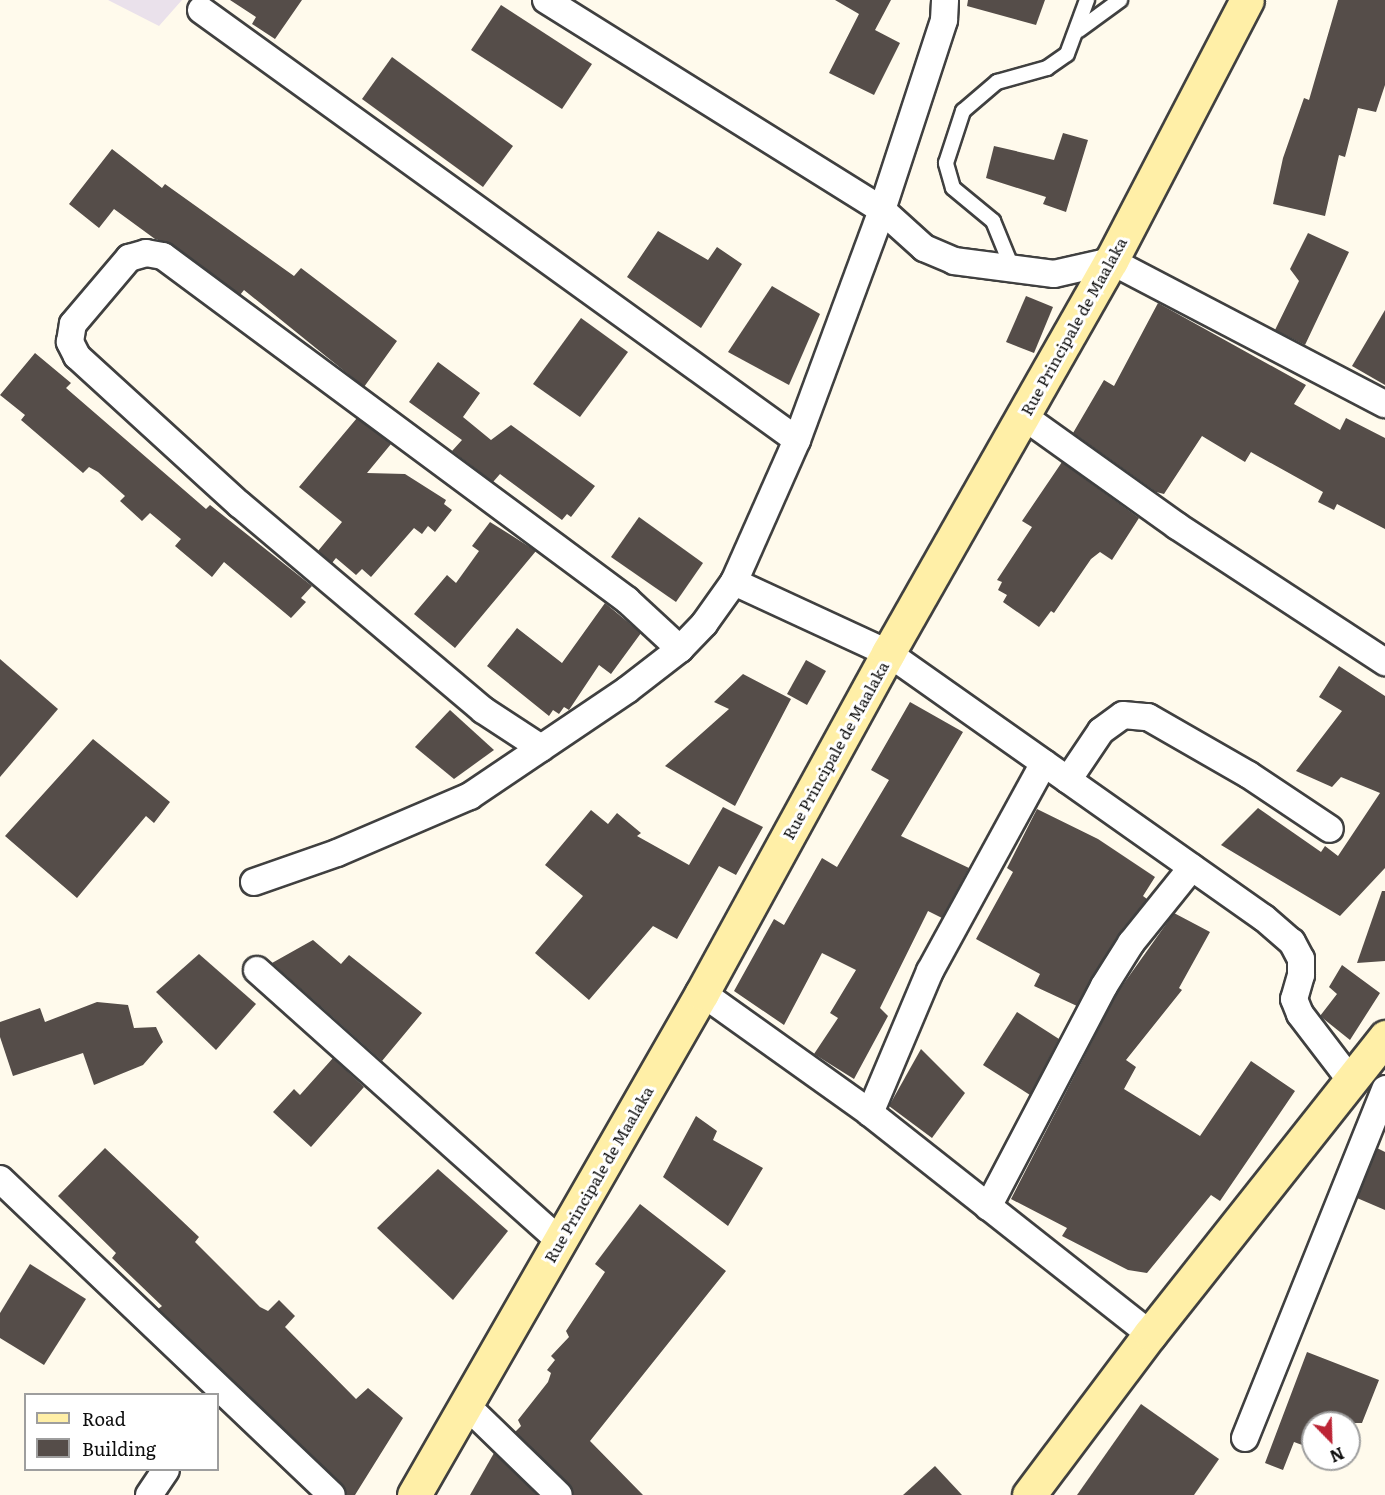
<!DOCTYPE html>
<style>
body{margin:0}
#map{position:relative;width:1385px;height:1495px;overflow:hidden;background:#fffaec;font-family:Literata,serif}
div>[style]{position:absolute}
.industrial>*{inset:0;background:#eae1eb}
.building>*{inset:0;background:#554d49}
.roads{filter:drop-shadow(2px 0 #404040) drop-shadow(-2px 0 #404040) drop-shadow(0 2px #404040) drop-shadow(0 -2px #404040)}
.lane>*{height:14px;margin:-7px;padding:0 7px;transform-origin:7px;border-radius:7px;background:#fff}
.street>*{height:26px;margin:-13px;padding:0 13px;transform-origin:13px;border-radius:13px;background:#fff}
.secondary>*{height:33px;margin:-16.5px;padding:0 16.5px;transform-origin:16.5px;border-radius:16.5px;background:#ffefa7}
span{translate:-50% -50%;white-space:nowrap;text-align:center;line-height:1.15;-webkit-text-stroke:6px #fff;paint-order:stroke}
.street-label{font-size:16px;color:#0d0d0d}
.legend{position:absolute;left:24px;top:1393px;width:195px;height:78px;box-sizing:border-box;background:#fff;border:2px solid #9e9e9e;margin:0;padding:8px 10px;list-style:none;font-size:18px;color:#0d0d0d}
.legend li{display:flex;align-items:center;gap:12px;height:30px}
.legend b{width:30px;border:2px solid #9e9e9e}
.north{position:absolute;left:1301px;top:1411px;width:60px;height:60px;box-sizing:border-box;background:#fff;border:2px solid #9e9e9e;border-radius:50%;rotate:157deg;font-size:16px;font-weight:700;line-height:24px;text-align:center;color:#0d0d0d}
.north::after{content:'';display:block;margin:auto;width:21px;height:27px;background:#bc2536;clip-path:polygon(50% 0,100% 100%,50% 72%,0 100%)}
</style>
<div id="map">
<div class="industrial">
<div style="clip-path:polygon(108px 0,182px 0,159px 26px)"></div>
</div>
<div class="building">
<div style="clip-path:polygon(230px 0,302px 0,275px 39px,252px 24px,256px 17px)"></div>
<div style="clip-path:polygon(835px 0,891px 0,875px 30px,900px 43px,874px 95px,829px 73px,859px 14px)"></div>
<div style="clip-path:polygon(968px 0,1045px 0,1036px 25px,967px 6px)"></div>
<div style="clip-path:polygon(1338px 0,1385px 0,1385px 85px,1376px 112px,1358px 108px,1345px 157px,1339px 155px,1325px 216px,1273px 204px,1283px 158px,1304px 98px,1309px 100px)"></div>
<div style="clip-path:polygon(501px 5px,592px 64px,562px 109px,471px 50px)"></div>
<div style="clip-path:polygon(392px 57px,513px 146px,483px 187px,362px 99px)"></div>
<div style="clip-path:polygon(1063px 133px,1088px 140px,1066px 212px,1043px 204px,1046px 197px,986px 178px,994px 146px,1054px 160px)"></div>
<div style="clip-path:polygon(112px 149px,162px 188px,165px 184px,294px 276px,301px 268px,397px 341px,364px 387px,244px 290px,240px 295px,172px 244px,155px 239px,114px 209px,99px 228px,69px 204px)"></div>
<div style="clip-path:polygon(658px 231px,708px 260px,717px 247px,742px 264px,701px 328px,627px 277px)"></div>
<div style="clip-path:polygon(1308px 233px,1349px 252px,1305px 345px,1275px 330px,1299px 281px,1290px 269px)"></div>
<div style="clip-path:polygon(772px 286px,820px 314px,789px 385px,728px 352px)"></div>
<div style="clip-path:polygon(1026px 296px,1053px 307px,1034px 353px,1006px 342px)"></div>
<div style="clip-path:polygon(1158px 303px,1306px 385px,1294px 404px,1340px 430px,1346px 418px,1385px 438px,1385px 529px,1337px 504px,1334px 510px,1318px 502px,1323px 492px,1251px 452px,1245px 462px,1202px 436px,1164px 494px,1156px 492px,1073px 433px,1104px 380px,1114px 386px)"></div>
<div style="clip-path:polygon(1385px 310px,1385px 385px,1352px 366px)"></div>
<div style="clip-path:polygon(581px 318px,628px 352px,580px 417px,533px 384px)"></div>
<div style="clip-path:polygon(35px 353px,71px 383px,66px 388px,206px 509px,210px 505px,312px 586px,301px 598px,306px 602px,291px 618px,224px 562px,212px 577px,175px 546px,181px 539px,150px 513px,142px 521px,120px 501px,125px 496px,98px 472px,89px 467px,83px 473px,21px 420px,25px 415px,0 395px)"></div>
<div style="clip-path:polygon(438px 362px,480px 393px,463px 417px,491px 440px,511px 425px,595px 486px,571px 517px,567px 514px,562px 520px,500px 474px,493px 482px,452px 451px,462px 440px,409px 402px)"></div>
<div style="clip-path:polygon(357px 418px,391px 444px,367px 473px,405px 474px,446px 500px,444px 504px,452px 510px,435px 532px,428px 526px,422px 534px,414px 528px,371px 577px,362px 569px,356px 575px,336px 558px,332px 563px,318px 551px,342px 522px,299px 487px)"></div>
<div style="clip-path:polygon(1062px 462px,1139px 518px,1112px 560px,1100px 552px,1091px 559px,1054px 613px,1051px 611px,1039px 627px,1003px 602px,1007px 595px,998px 590px,1002px 582px,997px 580px,1032px 527px,1022px 521px)"></div>
<div style="clip-path:polygon(639px 517px,703px 563px,676px 602px,611px 557px)"></div>
<div style="clip-path:polygon(490px 522px,536px 551px,455px 648px,414px 614px,447px 575px,456px 583px,479px 551px,472px 546px)"></div>
<div style="clip-path:polygon(605px 603px,641px 633px,611px 674px,599px 665px,569px 710px,564px 707px,559px 714px,553px 710px,549px 716px,487px 666px,517px 628px,562px 663px)"></div>
<div style="clip-path:polygon(0 659px,58px 709px,0 777px)"></div>
<div style="clip-path:polygon(806px 660px,826px 671px,807px 705px,787px 694px)"></div>
<div style="clip-path:polygon(1339px 666px,1385px 696px,1385px 868px,1340px 916px,1221px 845px,1258px 808px,1321px 852px,1325px 846px,1338px 856px,1380px 793px,1341px 777px,1332px 787px,1296px 771px,1342px 711px,1319px 697px)"></div>
<div style="clip-path:polygon(743px 674px,791px 699px,735px 806px,665px 766px,729px 709px,714px 702px)"></div>
<div style="clip-path:polygon(910px 702px,963px 732px,901px 836px,969px 868px,942px 918px,928px 911px,880px 1008px,888px 1016px,854px 1079px,814px 1054px,838px 1018px,830px 1013px,856px 970px,822px 953px,784px 1025px,734px 991px,774px 919px,784px 925px,822px 858px,837px 867px,889px 780px,871px 770px)"></div>
<div style="clip-path:polygon(450px 710px,494px 750px,454px 779px,415px 747px)"></div>
<div style="clip-path:polygon(93px 739px,170px 802px,154px 823px,146px 816px,77px 898px,5px 836px)"></div>
<div style="clip-path:polygon(723px 807px,763px 827px,736px 875px,719px 866px,677px 939px,653px 926px,589px 1000px,535px 953px,583px 896px,545px 865px,591px 810px,608px 824px,617px 813px,641px 833px,637px 836px,689px 865px)"></div>
<div style="clip-path:polygon(1037px 809px,1098px 839px,1155px 877px,1143px 896px,1147px 899px,1118px 935px,1077px 1006px,1034px 986px,1040px 974px,976px 939px,1013px 872px,1007px 868px)"></div>
<div style="clip-path:polygon(1382px 891px,1385px 891px,1385px 961px,1357px 963px)"></div>
<div style="clip-path:polygon(1174px 913px,1210px 932px,1179px 988px,1182px 990px,1126px 1060px,1136px 1067px,1124px 1089px,1200px 1136px,1251px 1061px,1295px 1091px,1220px 1201px,1211px 1195px,1147px 1273px,1128px 1270px,1062px 1236px,1067px 1228px,1011px 1199px,1117px 993px)"></div>
<div style="clip-path:polygon(313px 940px,341px 964px,349px 955px,422px 1013px,382px 1061px,272px 963px)"></div>
<div style="clip-path:polygon(199px 954px,256px 1004px,216px 1050px,156px 992px)"></div>
<div style="clip-path:polygon(1342px 965px,1380px 993px,1350px 1040px,1320px 1016px,1337px 994px,1329px 987px)"></div>
<div style="clip-path:polygon(97px 1002px,128px 1005px,134px 1028px,156px 1027px,163px 1042px,143px 1065px,94px 1085px,83px 1053px,13px 1076px,0 1037px,0 1022px,40px 1008px,45px 1022px)"></div>
<div style="clip-path:polygon(1017px 1012px,1059px 1039px,1030px 1095px,983px 1065px)"></div>
<div style="clip-path:polygon(921px 1049px,965px 1093px,932px 1138px,889px 1106px)"></div>
<div style="clip-path:polygon(333px 1058px,364px 1087px,311px 1147px,273px 1112px,294px 1089px,300px 1095px)"></div>
<div style="clip-path:polygon(696px 1116px,717px 1131px,713px 1140px,763px 1168px,728px 1226px,663px 1177px)"></div>
<div style="clip-path:polygon(105px 1148px,199px 1237px,195px 1242px,260px 1307px,268px 1311px,279px 1300px,295px 1316px,285px 1327px,356px 1399px,368px 1388px,403px 1418px,355px 1495px,347px 1495px,342px 1484px,158px 1309px,162px 1306px,112px 1258px,116px 1253px,58px 1196px)"></div>
<div style="clip-path:polygon(1377px 1148px,1385px 1152px,1385px 1210px,1357px 1198px)"></div>
<div style="clip-path:polygon(438px 1169px,508px 1231px,453px 1300px,377px 1228px)"></div>
<div style="clip-path:polygon(640px 1204px,726px 1271px,590px 1441px,643px 1495px,574px 1495px,569px 1484px,515px 1432px,521px 1426px,518px 1420px,548px 1382px,551px 1373px,547px 1370px,555px 1360px,551px 1356px,569px 1337px,566px 1331px,605px 1272px,595px 1264px)"></div>
<div style="clip-path:polygon(30px 1264px,86px 1299px,44px 1365px,0 1338px,0 1313px)"></div>
<div style="clip-path:polygon(1307px 1352px,1379px 1380px,1362px 1423px,1313px 1423px,1313px 1449px,1294px 1442px,1283px 1470px,1265px 1463px)"></div>
<div style="clip-path:polygon(1141px 1404px,1219px 1459px,1194px 1495px,1077px 1495px)"></div>
<div style="clip-path:polygon(494px 1453px,537px 1495px,470px 1495px)"></div>
<div style="clip-path:polygon(935px 1466px,962px 1495px,903px 1495px)"></div>
</div>
<div class="roads">
<div class="lane">
<div style="left:1079px;top:30px;width:51px;rotate:-36.2deg"></div>
<div style="left:1013px;top:270px;width:53px;rotate:-112.2deg"></div>
<div style="left:993px;top:221px;width:52px;rotate:-140.5deg"></div>
<div style="left:953px;top:188px;width:26px;rotate:-106deg"></div>
<div style="left:946px;top:163px;width:55px;rotate:-71.9deg"></div>
<div style="left:963px;top:111px;width:45px;rotate:-40.5deg"></div>
<div style="left:997px;top:82px;width:52px;rotate:-15.6deg"></div>
<div style="left:1047px;top:68px;width:24px;rotate:-35deg"></div>
<div style="left:1067px;top:54px;width:58px;rotate:-69.7deg"></div>
</div>
<div class="street">
<div style="left:546px;top:0;width:396px;rotate:32deg"></div>
<div style="left:882px;top:210px;width:57px;rotate:42.1deg"></div>
<div style="left:924px;top:248px;width:33px;rotate:23deg"></div>
<div style="left:954px;top:261px;width:101px;rotate:7.4deg"></div>
<div style="left:1054px;top:274px;width:58px;rotate:-12.8deg"></div>
<div style="left:1111px;top:261px;width:309px;rotate:27.6deg"></div>
<div style="left:201px;top:10px;width:735px;rotate:35.81deg"></div>
<div style="left:1023px;top:416px;width:189px;rotate:35.5deg"></div>
<div style="left:1177px;top:526px;width:249px;rotate:33.2deg"></div>
<div style="left:734px;top:582px;width:170px;rotate:24.8deg"></div>
<div style="left:888px;top:653px;width:460px;rotate:35.2deg"></div>
<div style="left:1264px;top:918px;width:37px;rotate:41deg"></div>
<div style="left:1292px;top:942px;width:19px;rotate:62deg"></div>
<div style="left:1301px;top:959px;width:16px;rotate:90deg"></div>
<div style="left:1301px;top:975px;width:25px;rotate:106deg"></div>
<div style="left:1294px;top:999px;width:16px;rotate:68deg"></div>
<div style="left:1300px;top:1014px;width:86px;rotate:52.6deg"></div>
<div style="left:541px;top:748px;width:69px;rotate:-146.8deg"></div>
<div style="left:483px;top:710px;width:318px;rotate:-139.8deg"></div>
<div style="left:240px;top:505px;width:221px;rotate:-137.6deg"></div>
<div style="left:77px;top:356px;width:16px;rotate:-117deg"></div>
<div style="left:70px;top:342px;width:18px;rotate:-81deg"></div>
<div style="left:73px;top:324px;width:87px;rotate:-49.7deg"></div>
<div style="left:129px;top:258px;width:18px;rotate:-16deg"></div>
<div style="left:146px;top:253px;width:17px;rotate:10deg"></div>
<div style="left:163px;top:256px;width:578px;rotate:36.55deg"></div>
<div style="left:627px;top:600px;width:72px;rotate:42.8deg"></div>
<div style="left:1068px;top:780px;width:59px;rotate:-56deg"></div>
<div style="left:1101px;top:731px;width:27px;rotate:-36deg"></div>
<div style="left:1123px;top:715px;width:25px;rotate:5deg"></div>
<div style="left:1148px;top:717px;width:116px;rotate:29.9deg"></div>
<div style="left:1249px;top:775px;width:97px;rotate:33.7deg"></div>
<div style="left:254px;top:882px;width:88px;rotate:-19.3deg"></div>
<div style="left:337px;top:853px;width:145px;rotate:-23.2deg"></div>
<div style="left:470px;top:796px;width:189px;rotate:-34deg"></div>
<div style="left:627px;top:690px;width:67px;rotate:-37.7deg"></div>
<div style="left:680px;top:649px;width:35px;rotate:-46deg"></div>
<div style="left:704px;top:624px;width:52px;rotate:-54.5deg"></div>
<div style="left:734px;top:582px;width:155px;rotate:-66.1deg"></div>
<div style="left:797px;top:440px;width:245px;rotate:-69.7deg"></div>
<div style="left:882px;top:210px;width:200px;rotate:-71.9deg"></div>
<div style="left:944px;top:20px;width:20px;rotate:-87deg"></div>
<div style="left:257px;top:970px;width:407px;rotate:41.8deg"></div>
<div style="left:702px;top:993px;width:206px;rotate:35.5deg"></div>
<div style="left:870px;top:1113px;width:357px;rotate:38.3deg"></div>
<div style="left:870px;top:1113px;width:154px;rotate:-67.1deg"></div>
<div style="left:930px;top:971px;width:237px;rotate:-61.3deg"></div>
<div style="left:0;top:1179px;width:458px;rotate:43.6deg"></div>
<div style="left:988px;top:1207px;width:250px;rotate:-62.3deg"></div>
<div style="left:1104px;top:986px;width:51px;rotate:-57.9deg"></div>
<div style="left:1131px;top:943px;width:97px;rotate:-51.2deg"></div>
<div style="left:466px;top:1405px;width:129px;rotate:44.1deg"></div>
<div style="left:1245px;top:1438px;width:376px;rotate:-68.1deg"></div>
<div style="left:149px;top:1495px;width:30px;rotate:-56deg"></div>
</div>
<div class="secondary">
<div style="left:414px;top:1495px;width:579px;rotate:-60.16deg"></div>
<div style="left:702px;top:993px;width:388px;rotate:-61.3deg"></div>
<div style="left:888px;top:653px;width:451px;rotate:-60.4deg"></div>
<div style="left:1111px;top:261px;width:294px;rotate:-62.5deg"></div>
<div style="left:1029px;top:1495px;width:201px;rotate:-53.1deg"></div>
<div style="left:1150px;top:1334px;width:379px;rotate:-51.6deg"></div>
</div>
</div>
<div class="street-label">
<span style="left:1073px;top:326px;rotate:-61deg">Rue Principale de Maalaka</span>
<span style="left:835px;top:750px;rotate:-61deg">Rue Principale de Maalaka</span>
<span style="left:598px;top:1174px;rotate:-60deg">Rue Principale de Maalaka</span>
</div>
<ul class="legend">
<li><b style="height:8px;background:#ffefa7"></b>Road</li>
<li><b style="height:16px;background:#554d49"></b>Building</li>
</ul>
<div class="north">N</div>
</div>
